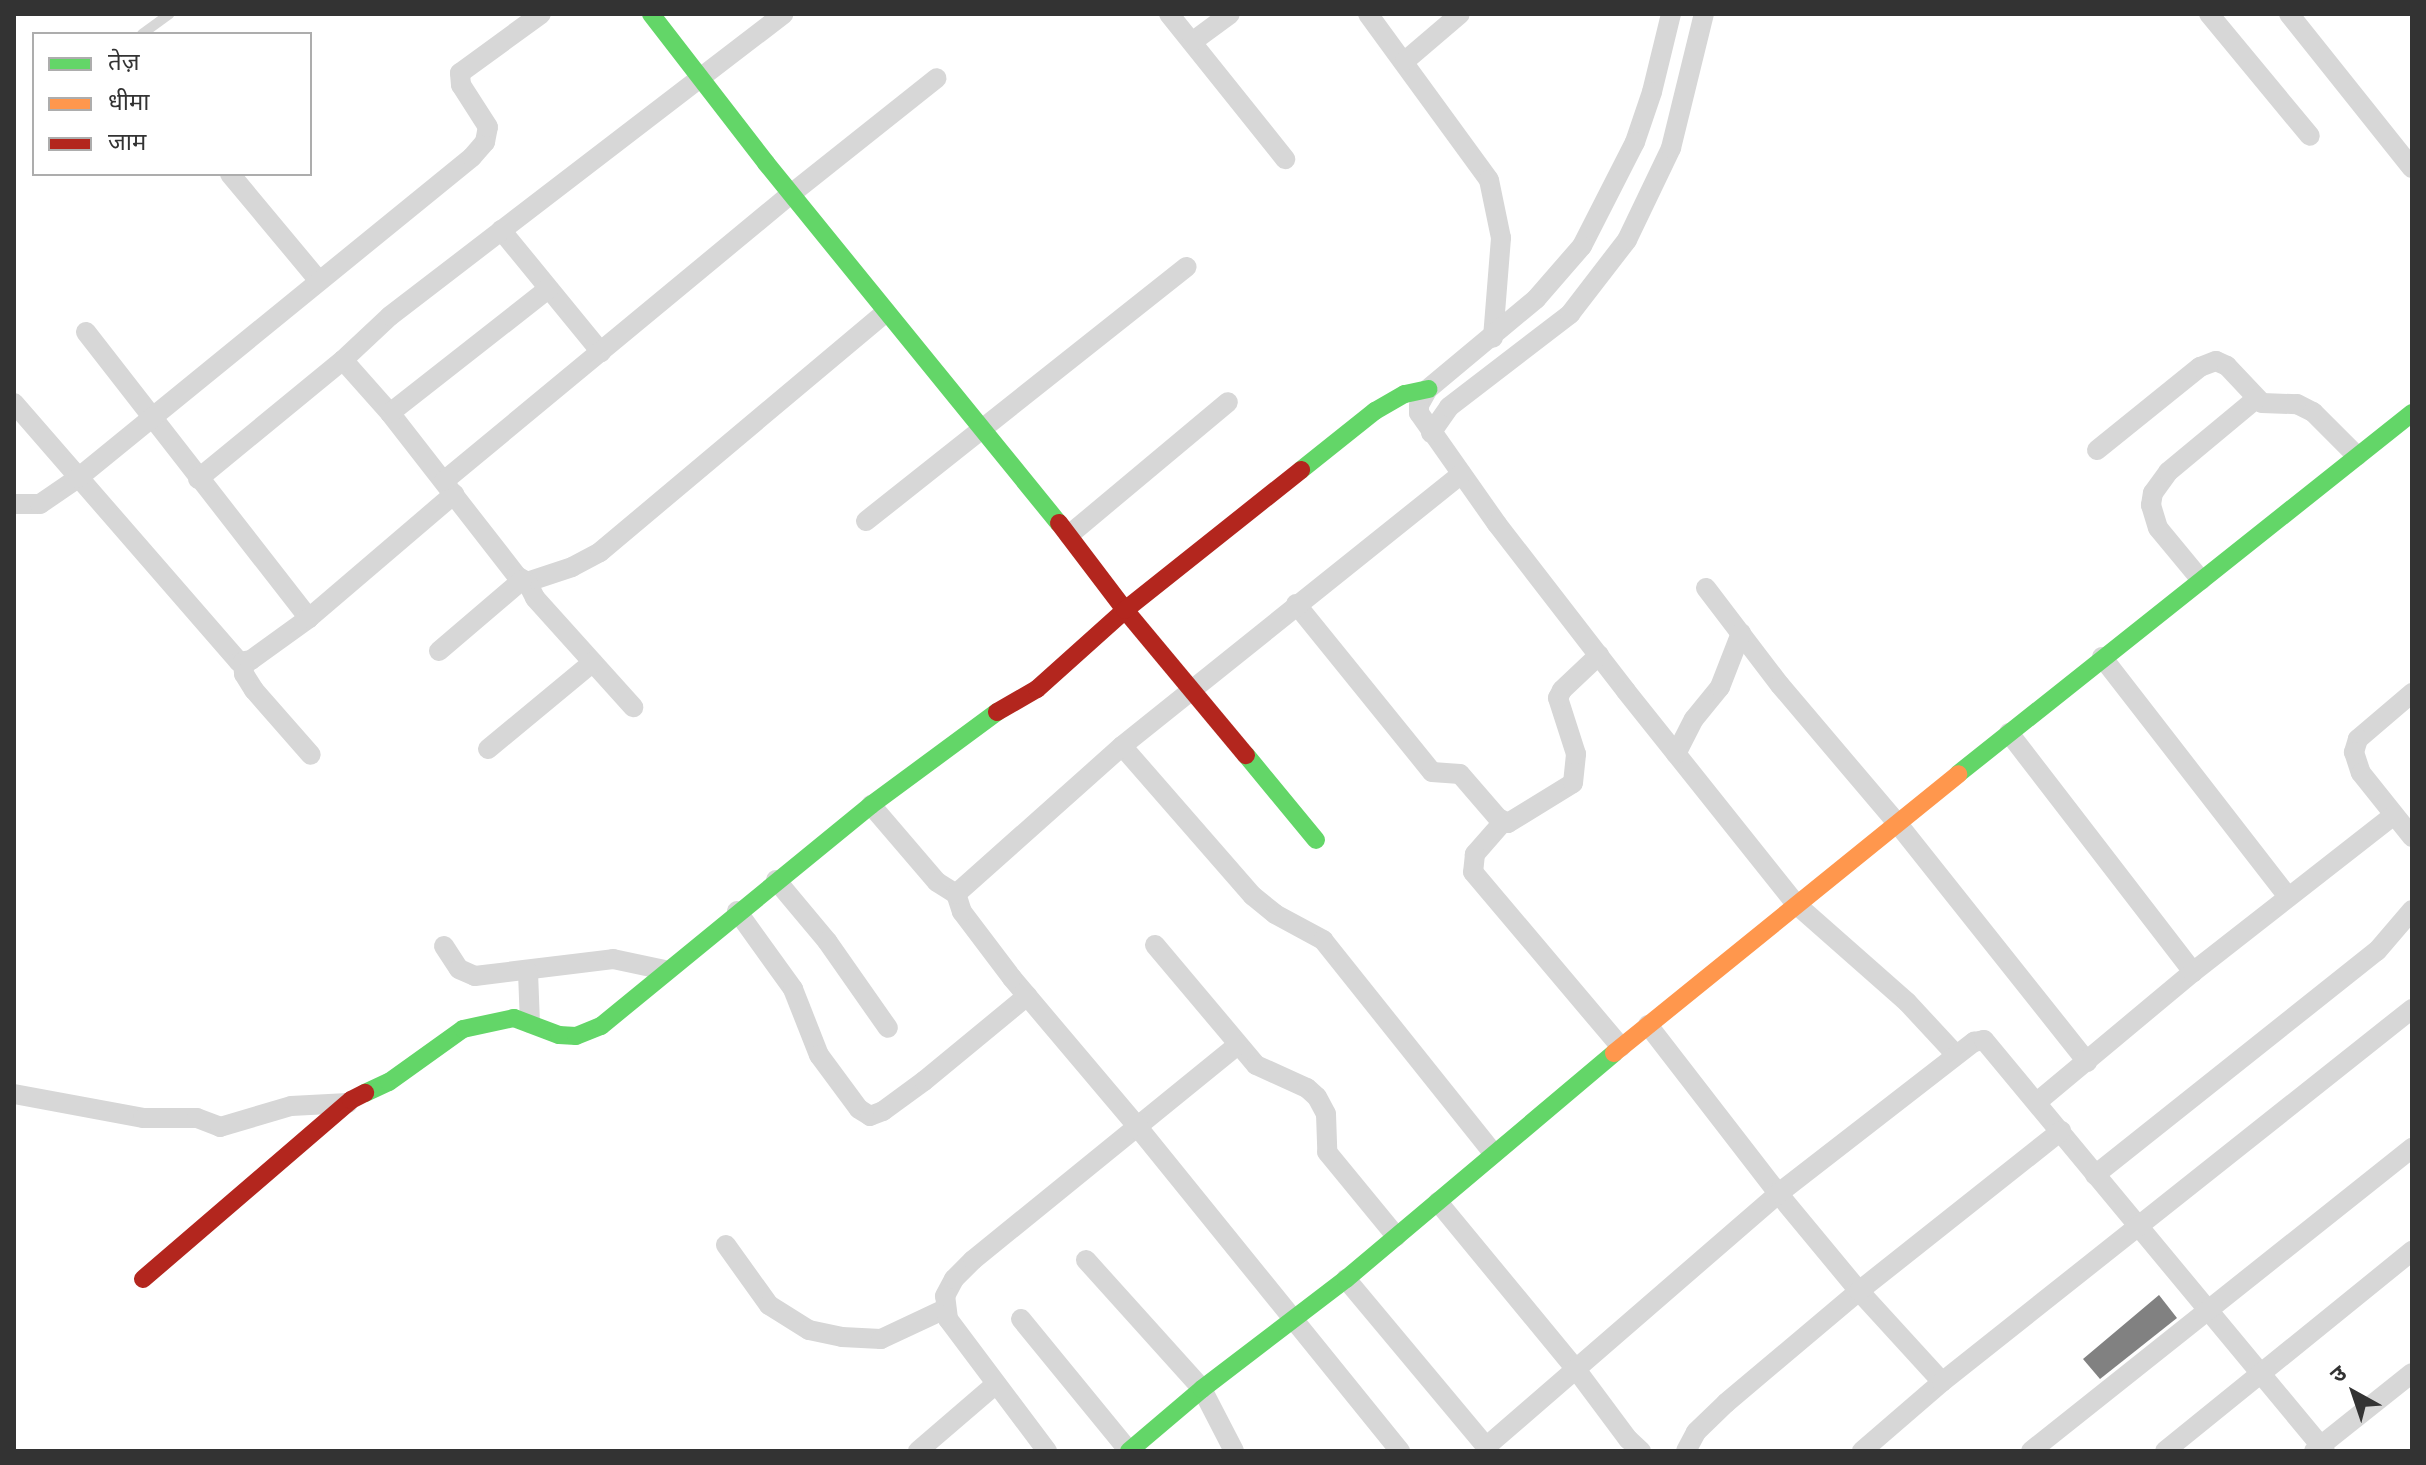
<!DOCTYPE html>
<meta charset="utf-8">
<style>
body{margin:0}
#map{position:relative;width:2426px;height:1465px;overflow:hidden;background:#fff;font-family:"Fira Sans Condensed","Noto Sans Devanagari",sans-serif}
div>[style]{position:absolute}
.building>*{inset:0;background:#818181}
.lane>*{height:10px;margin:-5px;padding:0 5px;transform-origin:5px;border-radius:5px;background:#d7d7d7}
.street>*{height:20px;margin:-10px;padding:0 10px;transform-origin:10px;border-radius:10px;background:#d7d7d7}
.fast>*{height:18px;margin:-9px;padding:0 9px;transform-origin:9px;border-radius:9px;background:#63d668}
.slow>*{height:18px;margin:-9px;padding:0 9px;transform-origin:9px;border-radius:9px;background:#ff974d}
.jam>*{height:18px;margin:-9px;padding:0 9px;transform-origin:9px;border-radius:9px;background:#b3261e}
span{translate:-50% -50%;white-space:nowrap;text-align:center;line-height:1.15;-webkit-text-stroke:8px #fff;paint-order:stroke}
.frame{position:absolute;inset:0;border:16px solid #333;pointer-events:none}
.legend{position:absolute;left:32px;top:32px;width:280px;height:144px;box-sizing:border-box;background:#fff;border:2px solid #adadad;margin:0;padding:10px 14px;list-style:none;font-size:24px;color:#333}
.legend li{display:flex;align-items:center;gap:16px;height:40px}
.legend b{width:40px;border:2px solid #adadad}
.north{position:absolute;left:2314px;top:1353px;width:80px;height:80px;-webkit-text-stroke:6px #fff;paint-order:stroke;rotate:320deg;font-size:22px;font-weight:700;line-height:32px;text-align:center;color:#333}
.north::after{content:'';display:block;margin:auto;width:28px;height:36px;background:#333;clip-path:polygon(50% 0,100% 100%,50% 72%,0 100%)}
</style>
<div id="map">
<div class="building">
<div style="clip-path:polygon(2159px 1295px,2177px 1318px,2100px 1379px,2083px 1359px)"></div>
</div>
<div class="lane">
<div style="left:142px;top:34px;width:34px;rotate:-36deg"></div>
</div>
<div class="street">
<div style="left:1169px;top:14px;width:186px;rotate:51.3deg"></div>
<div style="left:1368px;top:14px;width:205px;rotate:53.9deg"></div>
<div style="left:1489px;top:180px;width:59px;rotate:78.3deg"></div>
<div style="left:1501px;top:238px;width:100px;rotate:94.6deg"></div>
<div style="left:1671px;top:14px;width:80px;rotate:103.7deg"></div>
<div style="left:1652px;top:92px;width:53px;rotate:108.8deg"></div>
<div style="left:1635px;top:142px;width:117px;rotate:117deg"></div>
<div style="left:1582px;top:246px;width:70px;rotate:131deg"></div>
<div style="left:1536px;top:299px;width:141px;rotate:140.2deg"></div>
<div style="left:1428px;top:389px;width:18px;rotate:119deg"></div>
<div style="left:1419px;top:405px;width:8px;rotate:90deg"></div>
<div style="left:1419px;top:413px;width:136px;rotate:54.9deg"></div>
<div style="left:1497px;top:524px;width:211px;rotate:52.3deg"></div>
<div style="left:1626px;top:691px;width:274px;rotate:51.4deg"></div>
<div style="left:1797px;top:905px;width:147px;rotate:41.4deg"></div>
<div style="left:1907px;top:1002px;width:72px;rotate:47.2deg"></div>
<div style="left:2209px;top:14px;width:158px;rotate:50.4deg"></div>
<div style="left:2289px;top:14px;width:197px;rotate:51.4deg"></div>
<div style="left:1192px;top:42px;width:47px;rotate:-36.4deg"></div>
<div style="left:1405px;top:61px;width:72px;rotate:-40.5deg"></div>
<div style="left:230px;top:174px;width:139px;rotate:50.2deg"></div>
<div style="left:501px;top:230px;width:158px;rotate:50.7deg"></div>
<div style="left:86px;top:332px;width:363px;rotate:52.1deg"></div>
<div style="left:343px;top:360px;width:71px;rotate:48.4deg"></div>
<div style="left:390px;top:413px;width:207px;rotate:52.1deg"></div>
<div style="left:517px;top:576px;width:12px;rotate:31deg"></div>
<div style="left:527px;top:582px;width:47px;rotate:-18.4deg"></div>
<div style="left:572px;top:567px;width:32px;rotate:-28deg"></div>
<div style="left:600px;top:552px;width:373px;rotate:-40deg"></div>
<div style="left:14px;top:403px;width:343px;rotate:49deg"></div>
<div style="left:239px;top:662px;width:12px;rotate:-9deg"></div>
<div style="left:251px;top:660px;width:72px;rotate:-35.9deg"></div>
<div style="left:309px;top:618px;width:191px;rotate:-40.5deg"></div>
<div style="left:390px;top:413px;width:201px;rotate:-38.1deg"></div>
<div style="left:1431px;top:433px;width:32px;rotate:-55deg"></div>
<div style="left:1449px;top:407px;width:153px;rotate:-37.5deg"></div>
<div style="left:1570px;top:314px;width:93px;rotate:-52.4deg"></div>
<div style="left:1627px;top:240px;width:102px;rotate:-64.4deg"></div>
<div style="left:1671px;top:148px;width:138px;rotate:-76.2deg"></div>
<div style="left:2097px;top:450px;width:132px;rotate:-38.9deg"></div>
<div style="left:2200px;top:367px;width:17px;rotate:-21deg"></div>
<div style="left:2216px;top:361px;width:12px;rotate:24deg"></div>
<div style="left:2227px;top:366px;width:51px;rotate:46.6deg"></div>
<div style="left:2262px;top:403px;width:35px;rotate:2deg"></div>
<div style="left:2297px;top:404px;width:18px;rotate:27deg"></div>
<div style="left:2313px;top:412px;width:62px;rotate:45deg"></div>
<div style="left:198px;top:479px;width:188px;rotate:-39.4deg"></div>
<div style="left:343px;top:360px;width:64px;rotate:-43.1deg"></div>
<div style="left:390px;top:316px;width:496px;rotate:-37.5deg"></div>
<div style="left:444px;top:481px;width:450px;rotate:-39.6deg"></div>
<div style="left:791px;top:194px;width:186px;rotate:-38.5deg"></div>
<div style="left:14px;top:504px;width:26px"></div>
<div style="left:40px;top:504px;width:46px;rotate:-34.4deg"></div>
<div style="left:78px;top:478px;width:508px;rotate:-39.17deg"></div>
<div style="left:472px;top:157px;width:20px;rotate:-49deg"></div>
<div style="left:485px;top:142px;width:15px;rotate:-79deg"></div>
<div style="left:488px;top:127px;width:50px;rotate:-122.7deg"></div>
<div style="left:461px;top:85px;width:12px;rotate:-95deg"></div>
<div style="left:460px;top:73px;width:100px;rotate:-36.1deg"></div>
<div style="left:866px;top:521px;width:409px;rotate:-38.4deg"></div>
<div style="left:1069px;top:535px;width:207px;rotate:-39.9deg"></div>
<div style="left:2201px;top:580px;width:67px;rotate:-129.6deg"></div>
<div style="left:2158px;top:528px;width:24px;rotate:-107deg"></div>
<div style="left:2151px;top:505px;width:12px;rotate:-81deg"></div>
<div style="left:2153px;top:493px;width:26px;rotate:-54deg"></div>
<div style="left:2168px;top:472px;width:114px;rotate:-39.7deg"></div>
<div style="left:527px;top:582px;width:18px;rotate:63deg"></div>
<div style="left:535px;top:598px;width:147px;rotate:48deg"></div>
<div style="left:1706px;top:588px;width:122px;rotate:52.7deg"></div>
<div style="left:1780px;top:685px;width:182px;rotate:49.7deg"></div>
<div style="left:1898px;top:824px;width:304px;rotate:51.5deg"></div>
<div style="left:1296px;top:604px;width:216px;rotate:51deg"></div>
<div style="left:1432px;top:772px;width:28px;rotate:4deg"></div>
<div style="left:1460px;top:774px;width:58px;rotate:49.2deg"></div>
<div style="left:1498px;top:818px;width:11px;rotate:27deg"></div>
<div style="left:1508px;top:823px;width:76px;rotate:-31.6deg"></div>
<div style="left:1573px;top:783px;width:29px;rotate:-84deg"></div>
<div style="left:1576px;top:754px;width:59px;rotate:-107.8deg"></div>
<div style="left:1558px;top:698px;width:9px;rotate:-63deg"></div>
<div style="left:1562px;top:690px;width:51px;rotate:-43.4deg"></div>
<div style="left:439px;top:651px;width:109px;rotate:-40.5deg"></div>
<div style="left:2102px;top:657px;width:304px;rotate:52.2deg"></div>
<div style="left:243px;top:662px;width:12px;rotate:85deg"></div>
<div style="left:244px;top:674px;width:19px;rotate:58deg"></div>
<div style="left:254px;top:690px;width:86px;rotate:48.8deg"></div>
<div style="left:2412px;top:693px;width:71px;rotate:139.6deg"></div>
<div style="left:2358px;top:739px;width:14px;rotate:107deg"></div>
<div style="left:2354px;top:752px;width:22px;rotate:72deg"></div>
<div style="left:2361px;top:773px;width:82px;rotate:51.4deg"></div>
<div style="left:2009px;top:733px;width:302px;rotate:52.4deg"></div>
<div style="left:1122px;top:746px;width:199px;rotate:48.9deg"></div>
<div style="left:1253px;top:896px;width:28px;rotate:39deg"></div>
<div style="left:1275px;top:914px;width:55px;rotate:28.4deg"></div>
<div style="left:1323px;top:940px;width:273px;rotate:51.4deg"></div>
<div style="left:488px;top:749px;width:136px;rotate:-39.6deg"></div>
<div style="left:1676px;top:754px;width:39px;rotate:-63deg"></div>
<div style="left:1694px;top:719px;width:41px;rotate:-50.9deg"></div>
<div style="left:1720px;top:687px;width:58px;rotate:-68.7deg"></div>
<div style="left:871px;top:805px;width:101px;rotate:49.4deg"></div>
<div style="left:937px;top:882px;width:22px;rotate:32deg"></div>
<div style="left:1503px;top:822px;width:43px;rotate:131.2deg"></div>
<div style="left:1475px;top:854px;width:18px;rotate:96deg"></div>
<div style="left:1473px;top:872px;width:229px;rotate:49.8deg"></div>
<div style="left:776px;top:880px;width:80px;rotate:50.1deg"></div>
<div style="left:827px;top:941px;width:106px;rotate:55deg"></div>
<div style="left:737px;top:911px;width:96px;rotate:54.3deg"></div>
<div style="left:793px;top:989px;width:71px;rotate:68.5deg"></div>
<div style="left:819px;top:1055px;width:67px;rotate:53.5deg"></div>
<div style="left:859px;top:1109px;width:13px;rotate:32deg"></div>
<div style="left:870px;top:1116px;width:14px;rotate:-21deg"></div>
<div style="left:883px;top:1111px;width:51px;rotate:-36.2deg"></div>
<div style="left:924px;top:1081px;width:134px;rotate:-39.5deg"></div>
<div style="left:1155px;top:945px;width:157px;rotate:49.9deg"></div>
<div style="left:1256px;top:1065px;width:56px;rotate:24.3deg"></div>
<div style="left:1307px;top:1088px;width:13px;rotate:42deg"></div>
<div style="left:1317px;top:1097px;width:19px;rotate:62deg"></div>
<div style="left:1326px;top:1114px;width:38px;rotate:88deg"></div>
<div style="left:1327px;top:1152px;width:109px;rotate:50.6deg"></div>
<div style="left:444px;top:946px;width:27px;rotate:57deg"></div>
<div style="left:459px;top:969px;width:17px;rotate:24deg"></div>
<div style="left:475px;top:976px;width:139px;rotate:-7deg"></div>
<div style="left:613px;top:959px;width:53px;rotate:11.9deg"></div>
<div style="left:528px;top:972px;width:51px;rotate:87.8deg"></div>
<div style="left:1648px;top:1025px;width:211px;rotate:52.3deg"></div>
<div style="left:1777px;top:1192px;width:129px;rotate:50.4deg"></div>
<div style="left:1859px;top:1291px;width:123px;rotate:47.6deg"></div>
<div style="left:14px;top:1094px;width:131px;rotate:10.5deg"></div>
<div style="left:143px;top:1118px;width:54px"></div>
<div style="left:197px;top:1118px;width:25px;rotate:21deg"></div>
<div style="left:220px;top:1127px;width:74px;rotate:-16.5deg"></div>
<div style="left:291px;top:1106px;width:57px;rotate:-3deg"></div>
<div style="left:2037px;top:1102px;width:203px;rotate:-39.8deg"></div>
<div style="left:2193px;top:972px;width:254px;rotate:-38deg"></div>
<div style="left:2095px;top:1175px;width:360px;rotate:-38.5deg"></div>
<div style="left:2377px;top:951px;width:54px;rotate:-49.5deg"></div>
<div style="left:1438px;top:1202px;width:215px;rotate:50.5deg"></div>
<div style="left:1575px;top:1368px;width:89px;rotate:53.3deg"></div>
<div style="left:1628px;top:1439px;width:18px;rotate:43deg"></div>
<div style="left:726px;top:1245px;width:74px;rotate:54.4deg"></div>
<div style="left:769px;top:1305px;width:47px;rotate:32deg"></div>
<div style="left:809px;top:1330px;width:34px;rotate:12deg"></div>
<div style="left:842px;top:1337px;width:39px;rotate:3deg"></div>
<div style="left:881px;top:1339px;width:71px;rotate:-25.1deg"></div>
<div style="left:1086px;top:1260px;width:173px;rotate:48deg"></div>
<div style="left:1202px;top:1389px;width:70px;rotate:62.7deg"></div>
<div style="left:1346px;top:1279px;width:224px;rotate:50.1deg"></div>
<div style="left:1021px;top:1319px;width:171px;rotate:50.7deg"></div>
<div style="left:1487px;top:1446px;width:386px;rotate:-40.9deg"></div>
<div style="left:1779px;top:1193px;width:247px;rotate:-37.8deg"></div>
<div style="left:1974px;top:1042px;width:10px;rotate:-11deg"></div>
<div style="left:1984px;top:1040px;width:534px;rotate:50.32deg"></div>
<div style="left:918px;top:1451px;width:103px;rotate:-40.7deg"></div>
<div style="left:1047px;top:1451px;width:165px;rotate:-126.9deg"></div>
<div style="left:948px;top:1319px;width:23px;rotate:-97deg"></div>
<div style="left:945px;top:1296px;width:19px;rotate:-62deg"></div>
<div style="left:954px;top:1279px;width:27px;rotate:-45deg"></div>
<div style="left:973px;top:1260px;width:341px;rotate:-39.1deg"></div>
<div style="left:1400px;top:1451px;width:418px;rotate:-129deg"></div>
<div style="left:1137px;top:1126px;width:194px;rotate:-130.2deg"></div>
<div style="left:1012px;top:978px;width:83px;rotate:-127.1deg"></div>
<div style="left:962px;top:912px;width:19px;rotate:-108deg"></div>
<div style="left:956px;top:894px;width:222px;rotate:-41.7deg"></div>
<div style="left:1122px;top:746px;width:435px;rotate:-38.7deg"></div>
<div style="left:1686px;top:1451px;width:21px;rotate:-62deg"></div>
<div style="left:1696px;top:1432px;width:42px;rotate:-44deg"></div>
<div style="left:1726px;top:1403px;width:174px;rotate:-40.1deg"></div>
<div style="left:1859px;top:1291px;width:258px;rotate:-38.4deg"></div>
<div style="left:1862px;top:1451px;width:106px;rotate:-40.8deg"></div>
<div style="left:1942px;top:1382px;width:600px;rotate:-38.44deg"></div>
<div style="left:2031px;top:1451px;width:487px;rotate:-38.5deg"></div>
<div style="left:2165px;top:1451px;width:318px;rotate:-39deg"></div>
<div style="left:2314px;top:1451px;width:125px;rotate:-38.5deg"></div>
</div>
<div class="fast">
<div style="left:651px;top:14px;width:188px;rotate:52.3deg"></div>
<div style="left:766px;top:163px;width:464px;rotate:50.9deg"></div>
<div style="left:1301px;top:470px;width:95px;rotate:-38.6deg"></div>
<div style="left:1375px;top:411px;width:34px;rotate:-30deg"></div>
<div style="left:1405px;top:394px;width:24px;rotate:-12deg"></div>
<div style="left:1246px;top:755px;width:110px;rotate:50.5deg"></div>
<div style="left:1958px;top:774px;width:580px;rotate:-38.49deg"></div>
<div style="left:365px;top:1093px;width:26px;rotate:-25deg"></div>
<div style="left:389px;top:1082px;width:91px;rotate:-35.6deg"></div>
<div style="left:463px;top:1029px;width:52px;rotate:-12.2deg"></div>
<div style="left:514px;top:1018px;width:48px;rotate:20.7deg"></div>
<div style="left:559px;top:1035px;width:17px;rotate:3deg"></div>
<div style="left:576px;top:1036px;width:27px;rotate:-22deg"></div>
<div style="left:601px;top:1026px;width:349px;rotate:-39.3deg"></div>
<div style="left:871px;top:805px;width:157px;rotate:-36.4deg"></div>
<div style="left:1129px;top:1451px;width:96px;rotate:-40.3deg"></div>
<div style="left:1202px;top:1389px;width:181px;rotate:-37.4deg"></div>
<div style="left:1346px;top:1279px;width:351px;rotate:-40.1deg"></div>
</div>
<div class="slow">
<div style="left:1614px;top:1053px;width:443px;rotate:-39deg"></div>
</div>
<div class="jam">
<div style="left:1059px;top:523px;width:109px;rotate:52.8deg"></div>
<div style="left:1125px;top:610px;width:189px;rotate:50.2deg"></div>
<div style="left:997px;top:712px;width:46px;rotate:-29.9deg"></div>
<div style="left:1037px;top:689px;width:118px;rotate:-41.9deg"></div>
<div style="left:1125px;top:610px;width:225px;rotate:-38.5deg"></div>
<div style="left:143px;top:1279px;width:274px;rotate:-40.7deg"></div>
<div style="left:351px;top:1100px;width:16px;rotate:-27deg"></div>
</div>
<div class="frame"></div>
<ul class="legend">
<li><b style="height:10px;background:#63d668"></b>तेज़</li>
<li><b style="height:10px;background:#ff974d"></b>धीमा</li>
<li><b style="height:10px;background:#b3261e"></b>जाम</li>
</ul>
<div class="north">उ</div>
</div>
